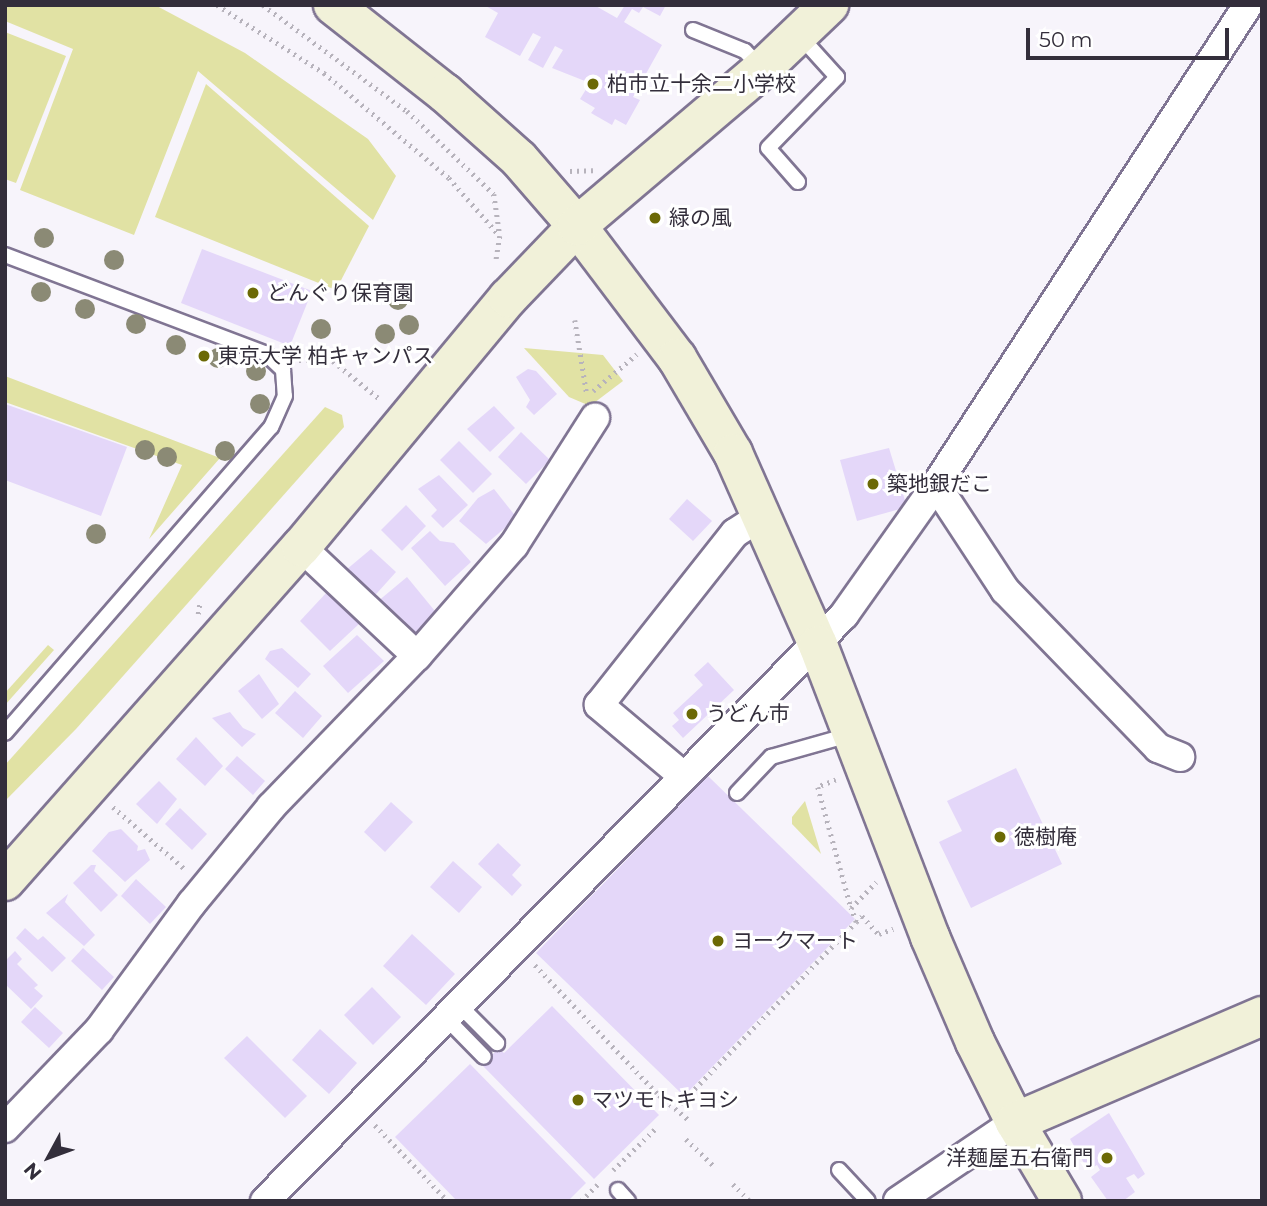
<!DOCTYPE html>
<meta charset="utf-8">
<style>
body{margin:0}
#map{position:relative;width:1267px;height:1206px;overflow:hidden;background:#f7f4fb;font-family:Montserrat,"Noto Sans JP",sans-serif}
div>[style]{position:absolute}
.green>*{inset:0;background:#e1e2a4}
.building>*{inset:0;background:#e4d7f9}
.path>*{height:4.5px;margin-top:-2.25px;transform-origin:0;background:repeating-linear-gradient(90deg,#b7b3bc 0 2px,transparent 0 7px)}
.roads{filter:drop-shadow(2px 0 #807593) drop-shadow(-2px 0 #807593) drop-shadow(0 2px #807593) drop-shadow(0 -2px #807593)}
.lane>*{height:14px;margin:-7px;padding:0 7px;transform-origin:7px;border-radius:7px;background:#fff}
.street>*{height:28px;margin:-14px;padding:0 14px;transform-origin:14px;border-radius:14px;background:#fff}
.secondary>*{height:38px;margin:-19px;padding:0 19px;transform-origin:19px;border-radius:19px;background:#f1f1d9}
.trees>*{width:20px;height:20px;margin:-10px;border-radius:50%;background:#8b8a75}
.dots>*{width:19px;height:19px;translate:-50% -50%;box-sizing:border-box;border:4px solid #fff;border-radius:50%}
span{translate:-50% -50%;white-space:nowrap;text-align:center;line-height:1.15;-webkit-text-stroke:6px #fff;paint-order:stroke}
.poi-label{font-size:21px;color:#332e3b}
.left{translate:0 -50%;text-align:left}
.right{translate:-100% -50%;text-align:right}
.frame{position:absolute;inset:0;border:7px solid #332e3b;pointer-events:none}
.north{position:absolute;left:14px;top:1122px;width:70px;height:70px;-webkit-text-stroke:5px #fff;paint-order:stroke;rotate:229deg;font-size:19px;font-weight:700;line-height:28px;text-align:center;color:#332e3b}
.north::after{content:'';display:block;margin:auto;width:24px;height:32px;background:#332e3b;clip-path:polygon(50% 0,100% 100%,50% 72%,0 100%)}
.scale{position:absolute;left:1026px;top:28px;width:203px;height:32px;box-sizing:border-box;border:4px solid #332e3b;border-top:0;padding-left:9px;font-size:21px;line-height:24px;white-space:nowrap;color:#332e3b;-webkit-text-stroke:5px #fff;paint-order:stroke}
</style>
<div id="map">
<div class="green">
<div style="clip-path:polygon(5px 5px,155px 5px,245px 53px,368px 139px,396px 176px,373px 220px,198px 71px,134px 235px,20px 190px,73px 49px,5px 21px)"></div>
<div style="clip-path:polygon(5px 32px,66px 56px,16px 183px,5px 179px)"></div>
<div style="clip-path:polygon(206px 84px,369px 226px,336px 290px,155px 217px)"></div>
<div style="clip-path:polygon(524px 348px,603px 355px,623px 381px,590px 406px,569px 397px)"></div>
<div style="clip-path:polygon(5px 376px,220px 458px,149px 539px,182px 465px,5px 402px)"></div>
<div style="clip-path:polygon(325px 407px,342px 415px,344px 427px,76px 729px,5px 801px,5px 765px)"></div>
<div style="clip-path:polygon(48px 645px,54px 650px,5px 705px,5px 693px)"></div>
<div style="clip-path:polygon(805px 801px,821px 854px,792px 824px,792px 817px)"></div>
</div>
<div class="building">
<div style="clip-path:polygon(484px 5px,594px 5px,617px 18px,625px 5px,666px 5px,660px 16px,643px 7px,639px 13px,632px 9px,624px 22px,662px 45px,633px 97px,640px 100px,626px 125px,615px 119px,612px 125px,591px 113px,595px 108px,580px 99px,590px 83px,552px 68px,563px 50px,555px 46px,543px 68px,528px 60px,541px 37px,533px 33px,520px 56px,485px 37px,498px 13px)"></div>
<div style="clip-path:polygon(202px 249px,312px 291px,290px 346px,181px 303px)"></div>
<div style="clip-path:polygon(528px 369px,536px 371px,557px 394px,534px 415px,526px 407px,530px 400px,516px 377px)"></div>
<div style="clip-path:polygon(5px 404px,127px 447px,101px 516px,5px 480px)"></div>
<div style="clip-path:polygon(494px 406px,515px 428px,490px 452px,467px 429px)"></div>
<div style="clip-path:polygon(521px 432px,550px 460px,526px 484px,498px 457px)"></div>
<div style="clip-path:polygon(459px 441px,492px 474px,473px 493px,440px 460px)"></div>
<div style="clip-path:polygon(889px 448px,907px 507px,857px 521px,840px 460px)"></div>
<div style="clip-path:polygon(439px 475px,468px 505px,443px 528px,431px 516px,437px 510px,418px 489px)"></div>
<div style="clip-path:polygon(494px 489px,517px 518px,486px 544px,459px 521px,478px 498px)"></div>
<div style="clip-path:polygon(687px 499px,712px 521px,693px 541px,669px 519px)"></div>
<div style="clip-path:polygon(406px 505px,426px 526px,402px 551px,381px 530px)"></div>
<div style="clip-path:polygon(430px 531px,440px 541px,454px 543px,471px 562px,445px 586px,411px 548px)"></div>
<div style="clip-path:polygon(371px 549px,396px 572px,369px 602px,340px 575px)"></div>
<div style="clip-path:polygon(407px 577px,439px 616px,408px 641px,377px 602px)"></div>
<div style="clip-path:polygon(327px 592px,360px 623px,330px 651px,300px 621px)"></div>
<div style="clip-path:polygon(357px 635px,384px 661px,348px 693px,323px 666px)"></div>
<div style="clip-path:polygon(282px 648px,311px 674px,298px 688px,265px 659px,270px 651px)"></div>
<div style="clip-path:polygon(708px 662px,734px 690px,683px 738px,672px 726px,679px 720px,673px 713px,703px 685px,694px 675px)"></div>
<div style="clip-path:polygon(259px 674px,279px 704px,262px 719px,238px 691px)"></div>
<div style="clip-path:polygon(295px 691px,322px 716px,303px 738px,275px 713px)"></div>
<div style="clip-path:polygon(230px 712px,243px 728px,256px 734px,242px 747px,212px 718px)"></div>
<div style="clip-path:polygon(196px 737px,223px 766px,205px 786px,176px 759px)"></div>
<div style="clip-path:polygon(237px 756px,265px 781px,253px 795px,225px 769px)"></div>
<div style="clip-path:polygon(1016px 768px,1062px 864px,971px 908px,939px 842px,962px 831px,947px 801px)"></div>
<div style="clip-path:polygon(708px 776px,855px 919px,684px 1096px,536px 953px)"></div>
<div style="clip-path:polygon(159px 781px,177px 799px,157px 824px,136px 804px)"></div>
<div style="clip-path:polygon(391px 802px,413px 822px,385px 852px,364px 832px)"></div>
<div style="clip-path:polygon(180px 808px,207px 834px,192px 850px,165px 824px)"></div>
<div style="clip-path:polygon(121px 829px,138px 846px,137px 851px,145px 849px,150px 860px,125px 882px,92px 851px,109px 832px)"></div>
<div style="clip-path:polygon(498px 843px,521px 865px,512px 875px,522px 885px,512px 896px,478px 864px)"></div>
<div style="clip-path:polygon(453px 861px,482px 887px,459px 913px,430px 887px)"></div>
<div style="clip-path:polygon(91px 865px,96px 865px,94px 871px,118px 895px,101px 912px,73px 883px)"></div>
<div style="clip-path:polygon(136px 879px,166px 907px,150px 924px,121px 896px)"></div>
<div style="clip-path:polygon(68px 894px,65px 902px,95px 935px,84px 946px,46px 913px)"></div>
<div style="clip-path:polygon(25px 928px,38px 940px,43px 936px,66px 958px,52px 972px,16px 938px)"></div>
<div style="clip-path:polygon(412px 934px,455px 974px,426px 1005px,383px 966px)"></div>
<div style="clip-path:polygon(83px 948px,114px 977px,102px 990px,71px 961px)"></div>
<div style="clip-path:polygon(15px 951px,22px 959px,17px 964px,38px 985px,34px 988px,43px 996px,31px 1009px,5px 984px,5px 961px)"></div>
<div style="clip-path:polygon(372px 987px,401px 1017px,373px 1045px,344px 1015px)"></div>
<div style="clip-path:polygon(552px 1006px,659px 1115px,594px 1179px,482px 1065px,499px 1048px,504px 1053px)"></div>
<div style="clip-path:polygon(35px 1007px,63px 1033px,49px 1048px,21px 1022px)"></div>
<div style="clip-path:polygon(320px 1029px,357px 1063px,329px 1094px,292px 1060px)"></div>
<div style="clip-path:polygon(247px 1036px,307px 1096px,285px 1118px,224px 1058px)"></div>
<div style="clip-path:polygon(470px 1064px,586px 1183px,568px 1201px,457px 1201px,395px 1137px)"></div>
<div style="clip-path:polygon(1109px 1113px,1145px 1174px,1138px 1179px,1134px 1174px,1126px 1178px,1135px 1192px,1123px 1201px,1108px 1201px,1091px 1177px,1100px 1170px,1097px 1165px,1088px 1170px,1070px 1139px)"></div>
</div>
<div class="path">
<div style="left:217px;top:5px;width:127px;rotate:32.4deg"></div>
<div style="left:324px;top:73px;width:163px;rotate:40deg"></div>
<div style="left:449px;top:178px;width:76px;rotate:48.7deg"></div>
<div style="left:263px;top:5px;width:179px;rotate:36.4deg"></div>
<div style="left:407px;top:111px;width:120px;rotate:43.7deg"></div>
<div style="left:494px;top:194px;width:42px;rotate:81.9deg"></div>
<div style="left:500px;top:236px;width:26px;rotate:99deg"></div>
<div style="left:570px;top:171px;width:23px;rotate:-2deg"></div>
<div style="left:575px;top:320px;width:76px;rotate:80.9deg"></div>
<div style="left:299px;top:361px;width:34px"></div>
<div style="left:333px;top:361px;width:62px;rotate:39.1deg"></div>
<div style="left:593px;top:391px;width:57px;rotate:-40.1deg"></div>
<div style="left:198px;top:614px;width:13px;rotate:-81deg"></div>
<div style="left:836px;top:780px;width:19px;rotate:159deg"></div>
<div style="left:818px;top:787px;width:125px;rotate:74.7deg"></div>
<div style="left:851px;top:908px;width:36px;rotate:-46deg"></div>
<div style="left:113px;top:807px;width:96px;rotate:40.8deg"></div>
<div style="left:856px;top:922px;width:8px;rotate:-45deg"></div>
<div style="left:862px;top:916px;width:25px;rotate:47deg"></div>
<div style="left:879px;top:934px;width:15px;rotate:-20deg"></div>
<div style="left:535px;top:965px;width:180px;rotate:46.4deg"></div>
<div style="left:659px;top:1095px;width:39px;rotate:40deg"></div>
<div style="left:680px;top:1104px;width:253px;rotate:-46deg"></div>
<div style="left:856px;top:922px;width:15px;rotate:-110deg"></div>
<div style="left:375px;top:1125px;width:105px;rotate:46.2deg"></div>
<div style="left:686px;top:1139px;width:40px;rotate:44deg"></div>
<div style="left:613px;top:1170px;width:62px;rotate:-44.3deg"></div>
<div style="left:733px;top:1184px;width:24px;rotate:45deg"></div>
<div style="left:581px;top:1201px;width:25px;rotate:-45deg"></div>
</div>
<div class="roads">
<div class="lane">
<div style="left:693px;top:30px;width:56px;rotate:22deg"></div>
<div style="left:745px;top:51px;width:23px;rotate:47deg"></div>
<div style="left:798px;top:182px;width:45px;rotate:-131.4deg"></div>
<div style="left:768px;top:148px;width:99px;rotate:-45.8deg"></div>
<div style="left:837px;top:77px;width:55px;rotate:-132.1deg"></div>
<div style="left:5px;top:255px;width:278px;rotate:20.7deg"></div>
<div style="left:265px;top:353px;width:25px;rotate:43deg"></div>
<div style="left:283px;top:370px;width:26px;rotate:86deg"></div>
<div style="left:285px;top:396px;width:34px;rotate:114deg"></div>
<div style="left:271px;top:427px;width:405px;rotate:131deg"></div>
<div style="left:737px;top:793px;width:50px;rotate:-46.6deg"></div>
<div style="left:771px;top:757px;width:81px;rotate:-15.8deg"></div>
<div style="left:459px;top:1005px;width:54px;rotate:45deg"></div>
<div style="left:446px;top:1018px;width:54px;rotate:45.7deg"></div>
<div style="left:839px;top:1170px;width:42px;rotate:46.9deg"></div>
<div style="left:618px;top:1190px;width:15px;rotate:48deg"></div>
</div>
<div class="street">
<div style="left:936px;top:485px;width:126px;rotate:56.7deg"></div>
<div style="left:1005px;top:590px;width:220px;rotate:45.9deg"></div>
<div style="left:1158px;top:748px;width:24px;rotate:22deg"></div>
<div style="left:301px;top:547px;width:159px;rotate:43.2deg"></div>
<div style="left:682px;top:775px;width:109px;rotate:-139.9deg"></div>
<div style="left:599px;top:705px;width:219px;rotate:-51.7deg"></div>
<div style="left:735px;top:533px;width:30px;rotate:-33deg"></div>
<div style="left:5px;top:1128px;width:136px;rotate:-46.2deg"></div>
<div style="left:99px;top:1030px;width:157px;rotate:-53.8deg"></div>
<div style="left:192px;top:903px;width:124px;rotate:-50.5deg"></div>
<div style="left:271px;top:807px;width:210px;rotate:-46deg"></div>
<div style="left:417px;top:656px;width:147px;rotate:-48.9deg"></div>
<div style="left:514px;top:545px;width:151px;rotate:-57.5deg"></div>
<div style="left:265px;top:1201px;width:824px;rotate:-45.34deg"></div>
<div style="left:844px;top:615px;width:159px;rotate:-54.7deg"></div>
<div style="left:936px;top:485px;width:572px;rotate:-56.98deg"></div>
<div style="left:898px;top:1201px;width:141px;rotate:-34deg"></div>
</div>
<div class="secondary">
<div style="left:333px;top:5px;width:142px;rotate:38.2deg"></div>
<div style="left:445px;top:93px;width:99px;rotate:41.7deg"></div>
<div style="left:519px;top:159px;width:89px;rotate:49.1deg"></div>
<div style="left:577px;top:226px;width:166px;rotate:52.9deg"></div>
<div style="left:677px;top:358px;width:110px;rotate:59.5deg"></div>
<div style="left:733px;top:453px;width:210px;rotate:66.1deg"></div>
<div style="left:818px;top:645px;width:313px;rotate:69deg"></div>
<div style="left:930px;top:937px;width:114px;rotate:66.8deg"></div>
<div style="left:975px;top:1042px;width:89px;rotate:63.4deg"></div>
<div style="left:1015px;top:1122px;width:92px;rotate:59.3deg"></div>
<div style="left:5px;top:881px;width:446px;rotate:-48.5deg"></div>
<div style="left:301px;top:547px;width:324px;rotate:-50.3deg"></div>
<div style="left:508px;top:298px;width:100px;rotate:-46.2deg"></div>
<div style="left:577px;top:226px;width:243px;rotate:-40.3deg"></div>
<div style="left:762px;top:69px;width:93px;rotate:-43.7deg"></div>
<div style="left:1015px;top:1122px;width:269px;rotate:-23.2deg"></div>
</div>
</div>
<div class="trees">
<div style="left:44px;top:238px"></div>
<div style="left:114px;top:260px"></div>
<div style="left:41px;top:292px"></div>
<div style="left:398px;top:300px"></div>
<div style="left:85px;top:309px"></div>
<div style="left:136px;top:324px"></div>
<div style="left:409px;top:325px"></div>
<div style="left:321px;top:329px"></div>
<div style="left:385px;top:334px"></div>
<div style="left:176px;top:345px"></div>
<div style="left:218px;top:358px"></div>
<div style="left:256px;top:371px"></div>
<div style="left:260px;top:404px"></div>
<div style="left:145px;top:450px"></div>
<div style="left:225px;top:451px"></div>
<div style="left:167px;top:457px"></div>
<div style="left:96px;top:534px"></div>
</div>
<div class="dots">
<div style="left:593px;top:84px;background:#6b6905"></div>
<div style="left:655px;top:218px;background:#6b6905"></div>
<div style="left:253px;top:293px;background:#6b6905"></div>
<div style="left:204px;top:356px;background:#6b6905"></div>
<div style="left:873px;top:484px;background:#6b6905"></div>
<div style="left:692px;top:714px;background:#6b6905"></div>
<div style="left:1000px;top:837px;background:#6b6905"></div>
<div style="left:718px;top:941px;background:#6b6905"></div>
<div style="left:578px;top:1100px;background:#6b6905"></div>
<div style="left:1107px;top:1158px;background:#6b6905"></div>
</div>
<div class="poi-label">
<span class="left" style="left:607px;top:84px">柏市立十余二小学校</span>
<span class="left" style="left:669px;top:218px">緑の風</span>
<span class="left" style="left:267px;top:293px">どんぐり保育園</span>
<span class="left" style="left:218px;top:356px">東京大学 柏キャンパス</span>
<span class="left" style="left:887px;top:484px">築地銀だこ</span>
<span class="left" style="left:706px;top:714px">うどん市</span>
<span class="left" style="left:1014px;top:837px">徳樹庵</span>
<span class="left" style="left:732px;top:941px">ヨークマート</span>
<span class="left" style="left:592px;top:1100px">マツモトキヨシ</span>
<span class="right" style="left:1093px;top:1158px">洋麺屋五右衛門</span>
</div>
<div class="frame"></div>
<div class="north">N</div>
<div class="scale">50 m</div>
</div>
